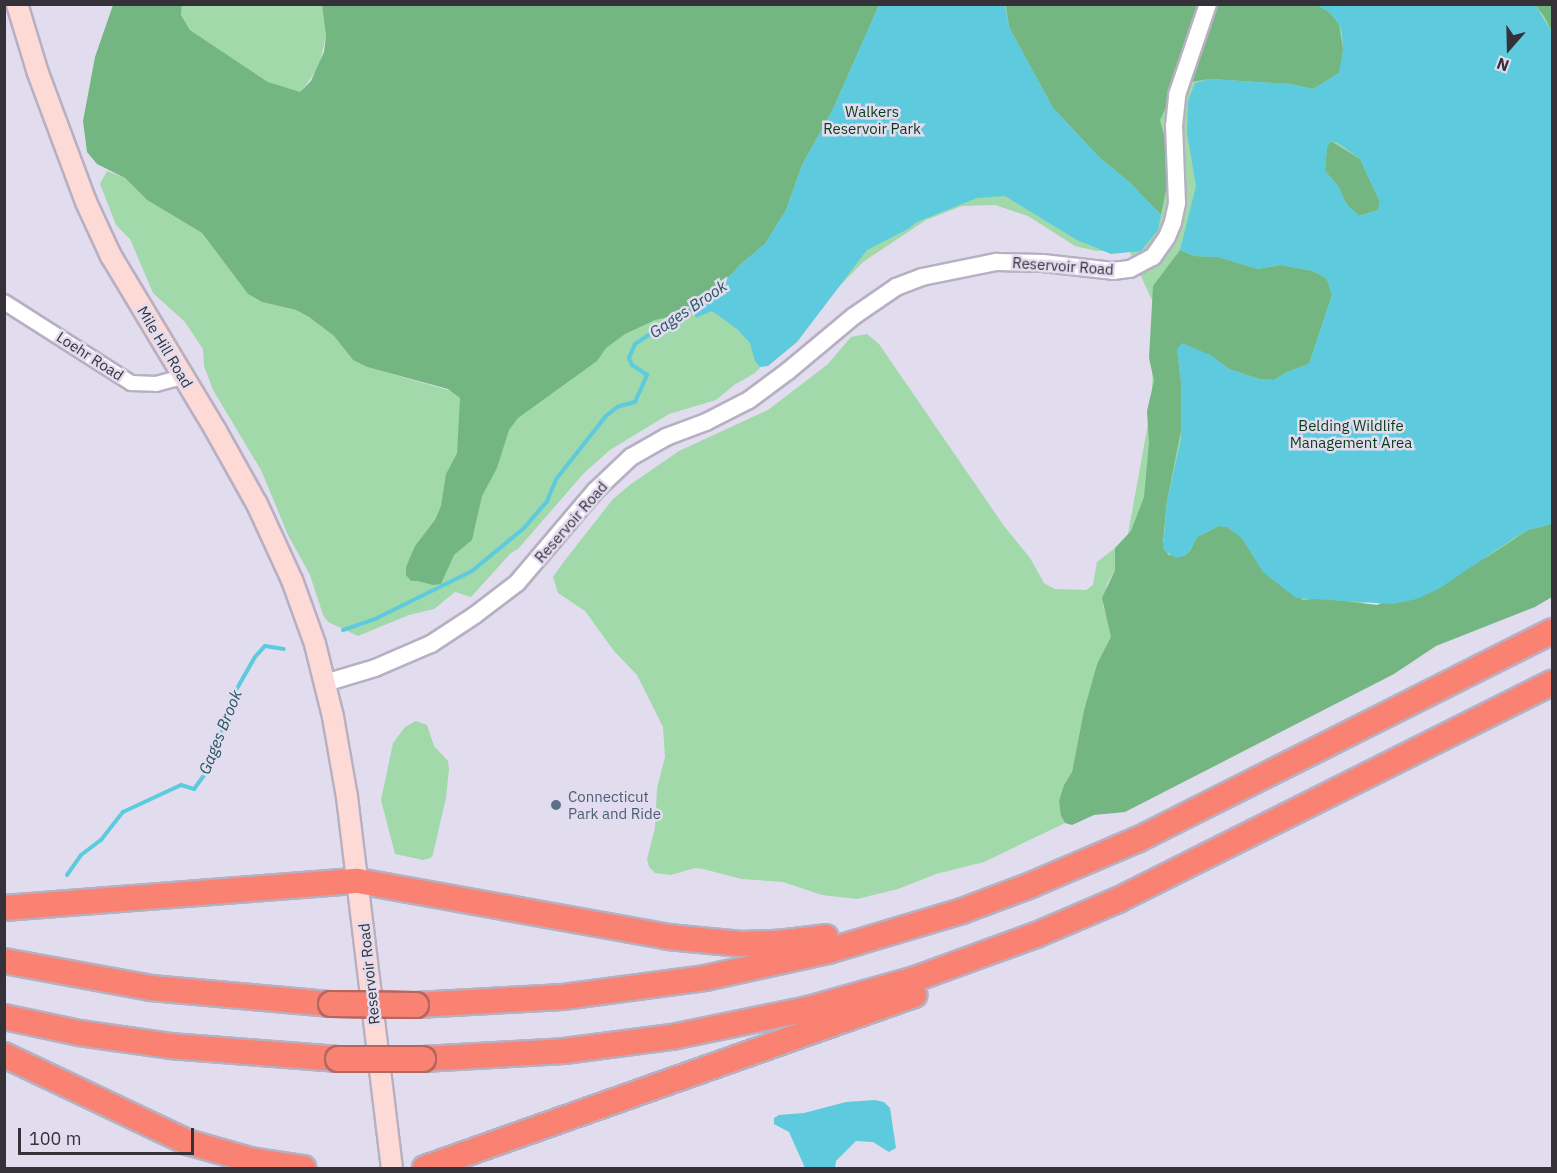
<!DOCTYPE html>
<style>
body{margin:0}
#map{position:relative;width:1557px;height:1173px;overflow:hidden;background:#e2dcef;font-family:"IBM Plex Sans",sans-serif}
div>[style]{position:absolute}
.green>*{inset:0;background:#a1d9ab}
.forest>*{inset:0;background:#74b681}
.water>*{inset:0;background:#5ecade}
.stream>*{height:4px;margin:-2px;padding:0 2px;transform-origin:2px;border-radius:2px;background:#5ecade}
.roads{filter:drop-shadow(2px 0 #b6b0c2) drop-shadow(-2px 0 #b6b0c2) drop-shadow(0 2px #b6b0c2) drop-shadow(0 -2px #b6b0c2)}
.minor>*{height:14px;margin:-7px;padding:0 7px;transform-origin:7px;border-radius:7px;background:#fff}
.tertiary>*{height:16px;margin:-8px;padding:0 8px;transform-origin:8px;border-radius:8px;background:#fff}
.secondary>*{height:20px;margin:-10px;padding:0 10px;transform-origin:10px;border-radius:10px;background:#fddad5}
.motorway>*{height:24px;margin:-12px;padding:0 12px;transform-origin:12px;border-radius:12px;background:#f98273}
.bridges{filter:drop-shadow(2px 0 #b4665f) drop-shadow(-2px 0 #b4665f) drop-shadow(0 2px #b4665f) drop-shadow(0 -2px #b4665f)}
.motorway-bridge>*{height:24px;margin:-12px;padding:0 12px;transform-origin:12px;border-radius:12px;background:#f98273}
.dots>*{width:16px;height:16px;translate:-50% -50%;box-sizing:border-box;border:3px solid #e2dcef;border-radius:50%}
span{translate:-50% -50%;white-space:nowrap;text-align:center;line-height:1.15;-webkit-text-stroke:5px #e2dcef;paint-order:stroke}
.park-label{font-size:15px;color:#093c1a}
.street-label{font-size:15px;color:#343139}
.service-label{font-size:15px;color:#4e5e75}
.left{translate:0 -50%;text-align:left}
.water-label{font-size:16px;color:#26555e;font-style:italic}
.frame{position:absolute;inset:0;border:6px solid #343139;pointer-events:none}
.north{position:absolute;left:1479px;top:18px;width:60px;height:60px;-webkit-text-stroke:4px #e2dcef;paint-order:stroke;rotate:200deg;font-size:16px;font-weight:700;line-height:24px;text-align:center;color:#343139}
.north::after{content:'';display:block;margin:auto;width:21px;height:27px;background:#343139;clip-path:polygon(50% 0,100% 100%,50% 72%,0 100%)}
.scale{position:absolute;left:18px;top:1128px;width:176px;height:27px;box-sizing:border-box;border:3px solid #343139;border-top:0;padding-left:8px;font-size:18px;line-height:21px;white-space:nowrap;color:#343139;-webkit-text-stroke:4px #e2dcef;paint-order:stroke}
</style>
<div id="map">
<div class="green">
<div style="clip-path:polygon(182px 5px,322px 5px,326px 36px,319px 67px,300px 93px,268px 82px,190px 30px,181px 15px)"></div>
<div style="clip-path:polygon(817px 5px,1552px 5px,1552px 559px,1097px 664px,1084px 710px,1072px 772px,1064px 785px,1061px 816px,1065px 823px,984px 862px,936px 874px,898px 889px,857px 899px,822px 895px,783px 882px,742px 879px,703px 869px,695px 868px,671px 875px,655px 873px,649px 867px,647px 859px,655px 828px,657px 788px,665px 757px,663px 727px,637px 675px,614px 651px,585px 611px,558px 593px,553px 577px,562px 564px,613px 499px,631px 484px,679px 451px,768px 410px,828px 364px,851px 337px,867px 334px,879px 344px,1004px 526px,1030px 558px,1044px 583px,1055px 589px,1086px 590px,1093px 585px,1097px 562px,1115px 548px,1115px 570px,1107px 584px,1103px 606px,1111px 628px,1151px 407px,1156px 309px,1129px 250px,1096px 251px,1075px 246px,1028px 216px,995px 205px,962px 206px,926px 220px,863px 262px,755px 373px,734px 385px,716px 400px,669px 414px,610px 450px,584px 473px,518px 549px,511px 553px,471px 597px,455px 592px,434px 609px,409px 615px,358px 636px,328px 622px,323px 615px,310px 575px,288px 535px,261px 470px,213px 390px,204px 366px,203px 349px,185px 322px,153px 293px,130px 239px,116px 225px,100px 184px,107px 171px,125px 178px,147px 200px,202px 233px,248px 294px,262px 302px,296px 310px,309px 317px,334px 336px,353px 360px,367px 367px,455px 392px,460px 398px,459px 438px,457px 453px,447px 472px)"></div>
<div style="clip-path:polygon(416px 721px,427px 725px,434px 746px,448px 761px,449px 769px,446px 798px,433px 854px,431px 858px,423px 860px,395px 854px,381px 800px,393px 743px,405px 727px)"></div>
</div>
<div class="forest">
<div style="clip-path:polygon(113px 5px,182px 5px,181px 15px,190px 30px,268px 82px,300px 92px,311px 81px,324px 52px,326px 36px,322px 5px,879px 5px,833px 109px,802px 165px,786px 210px,765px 244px,741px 264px,714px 293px,693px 311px,655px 320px,625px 334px,606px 348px,597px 361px,518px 418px,509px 430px,497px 468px,482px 496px,472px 540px,454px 555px,441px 584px,433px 585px,418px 581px,411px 581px,406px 575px,406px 567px,415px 546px,435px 520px,441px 506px,446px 474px,457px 453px,460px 398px,448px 389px,367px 367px,353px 360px,334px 336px,309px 317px,296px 310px,262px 302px,248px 294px,202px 233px,147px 200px,125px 178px,97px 164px,87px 152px,83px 121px,95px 57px)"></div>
<div style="clip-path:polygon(1006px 5px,1317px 5px,1329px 12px,1339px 24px,1343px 49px,1342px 65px,1339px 73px,1313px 89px,1290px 84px,1210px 79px,1177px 84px,1160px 120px,1168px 151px,1169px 176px,1161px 215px,1129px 182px,1098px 156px,1053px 108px,1009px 27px)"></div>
<div style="clip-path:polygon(1535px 5px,1552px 5px,1552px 32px,1544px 16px)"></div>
<div style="clip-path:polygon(1331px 141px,1360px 159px,1380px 202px,1378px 210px,1359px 216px,1347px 205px,1338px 186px,1325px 171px,1327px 147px)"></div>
<div style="clip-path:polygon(1180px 250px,1194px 256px,1218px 257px,1258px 269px,1281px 265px,1313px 271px,1327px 279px,1332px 295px,1309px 364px,1287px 372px,1274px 380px,1259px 379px,1229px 369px,1210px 355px,1177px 349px,1181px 382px,1181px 431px,1167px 501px,1163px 541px,1168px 555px,1184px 556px,1190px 551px,1197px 537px,1219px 526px,1227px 527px,1241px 537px,1251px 550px,1303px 600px,1320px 598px,1377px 605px,1487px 557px,1528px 530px,1552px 524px,1552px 597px,1535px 607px,1436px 646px,1394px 674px,1125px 812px,1094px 815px,1072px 825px,1065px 823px,1061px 816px,1059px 801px,1064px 785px,1072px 772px,1084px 710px,1097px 664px,1111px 637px,1102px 598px,1115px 570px,1115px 548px,1131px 531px,1144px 497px,1149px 443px,1147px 411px,1154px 381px,1149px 358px,1153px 286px)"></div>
</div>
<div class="water">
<div style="clip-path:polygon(879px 5px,1005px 5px,1009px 27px,1053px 108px,1098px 156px,1129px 182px,1161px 215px,1158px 230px,1141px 251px,1111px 254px,1077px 240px,1005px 196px,977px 198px,917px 222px,908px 229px,867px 250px,797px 342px,768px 366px,760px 367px,755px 361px,750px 343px,737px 329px,712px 311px,696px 318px,693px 311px,714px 293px,741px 264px,765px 244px,786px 210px,802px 165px,833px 109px)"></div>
<div style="clip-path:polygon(evenodd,1317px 5px,1535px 5px,1552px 32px,1552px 524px,1528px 530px,1514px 538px,1440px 588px,1417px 599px,1393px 604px,1296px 598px,1263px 572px,1241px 537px,1227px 527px,1219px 526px,1197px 537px,1190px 551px,1184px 556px,1176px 558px,1163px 549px,1167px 501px,1181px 439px,1181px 382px,1177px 349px,1182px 343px,1210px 355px,1229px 369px,1259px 379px,1274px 380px,1287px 372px,1309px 364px,1332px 295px,1327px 279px,1313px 271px,1281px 265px,1258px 269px,1218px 257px,1194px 256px,1180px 250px,1196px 186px,1187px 133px,1188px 101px,1195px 83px,1210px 79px,1290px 84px,1313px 89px,1339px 73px,1343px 49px,1342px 33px,1339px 24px,1329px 12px,1317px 5px,1331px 141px,1338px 143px,1360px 159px,1380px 202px,1378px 210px,1360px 216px,1347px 205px,1338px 186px,1325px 171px,1327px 147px,1331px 141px)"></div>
<div style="clip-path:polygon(875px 1100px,884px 1102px,890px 1108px,896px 1148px,889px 1152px,873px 1142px,856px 1141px,836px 1161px,835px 1168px,805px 1168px,789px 1132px,774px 1124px,774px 1118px,779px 1115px,804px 1113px,846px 1102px)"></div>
</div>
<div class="stream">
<div style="left:343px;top:630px;width:36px;rotate:-19deg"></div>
<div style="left:377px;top:618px;width:106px;rotate:-26.3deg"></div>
<div style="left:472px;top:571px;width:66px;rotate:-39.5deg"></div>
<div style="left:523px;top:529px;width:37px;rotate:-49deg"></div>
<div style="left:547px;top:501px;width:25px;rotate:-67deg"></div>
<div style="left:557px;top:478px;width:79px;rotate:-51.7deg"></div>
<div style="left:606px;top:416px;width:14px;rotate:-39deg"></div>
<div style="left:617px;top:407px;width:19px;rotate:-16deg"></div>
<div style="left:635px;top:402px;width:30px;rotate:-66deg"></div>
<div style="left:647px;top:375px;width:18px;rotate:-146deg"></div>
<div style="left:632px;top:365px;width:8px;rotate:-113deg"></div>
<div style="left:629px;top:358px;width:15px;rotate:-67deg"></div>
<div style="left:635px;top:344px;width:102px;rotate:-33.4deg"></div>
<div style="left:67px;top:875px;width:24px;rotate:-55deg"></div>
<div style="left:81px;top:855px;width:25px;rotate:-37deg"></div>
<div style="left:101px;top:840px;width:36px;rotate:-52deg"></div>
<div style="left:123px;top:812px;width:64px;rotate:-25deg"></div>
<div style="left:181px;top:785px;width:14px;rotate:17deg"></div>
<div style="left:194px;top:789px;width:24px;rotate:-54deg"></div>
<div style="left:208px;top:770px;width:83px;rotate:-70.9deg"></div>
<div style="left:235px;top:692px;width:40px;rotate:-60.3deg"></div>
<div style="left:255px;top:657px;width:15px;rotate:-48deg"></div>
<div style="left:265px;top:646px;width:19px;rotate:9deg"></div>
</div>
<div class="roads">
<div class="minor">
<div style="left:4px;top:302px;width:151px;rotate:32.5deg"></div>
<div style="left:131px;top:383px;width:25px;rotate:2deg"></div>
<div style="left:156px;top:384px;width:27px;rotate:-15deg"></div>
</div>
<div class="tertiary">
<div style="left:325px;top:683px;width:52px;rotate:-16.7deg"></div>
<div style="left:375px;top:668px;width:61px;rotate:-23.2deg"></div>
<div style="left:431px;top:644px;width:53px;rotate:-33.4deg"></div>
<div style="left:475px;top:615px;width:53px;rotate:-37.3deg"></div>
<div style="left:517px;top:583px;width:121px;rotate:-49.7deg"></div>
<div style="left:595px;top:491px;width:50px;rotate:-43.4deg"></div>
<div style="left:631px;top:457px;width:40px;rotate:-29.7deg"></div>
<div style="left:666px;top:437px;width:43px;rotate:-20.6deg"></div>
<div style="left:706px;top:422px;width:48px;rotate:-27.1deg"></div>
<div style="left:749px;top:400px;width:49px;rotate:-36.6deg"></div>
<div style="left:788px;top:371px;width:86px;rotate:-39.8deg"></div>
<div style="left:854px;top:316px;width:51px;rotate:-34.6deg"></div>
<div style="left:896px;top:287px;width:28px;rotate:-21deg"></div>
<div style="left:922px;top:277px;width:76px;rotate:-11.5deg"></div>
<div style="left:996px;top:262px;width:47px;rotate:1.2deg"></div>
<div style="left:1043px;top:263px;width:70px;rotate:6.5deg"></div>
<div style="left:1113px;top:271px;width:17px;rotate:-7deg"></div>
<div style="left:1130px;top:269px;width:26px;rotate:-28deg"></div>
<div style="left:1153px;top:257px;width:24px;rotate:-55deg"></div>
<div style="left:1167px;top:237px;width:16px;rotate:-68deg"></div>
<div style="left:1173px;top:222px;width:19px;rotate:-78deg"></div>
<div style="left:1177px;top:203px;width:77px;rotate:-92.2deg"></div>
<div style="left:1174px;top:126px;width:31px;rotate:-84deg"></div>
<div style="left:1177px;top:95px;width:96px;rotate:-71.2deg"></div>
</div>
<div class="secondary">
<div style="left:17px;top:4px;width:72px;rotate:73.1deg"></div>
<div style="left:38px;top:73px;width:138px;rotate:69.6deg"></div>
<div style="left:86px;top:202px;width:60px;rotate:65.2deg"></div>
<div style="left:111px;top:256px;width:202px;rotate:59deg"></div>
<div style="left:215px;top:429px;width:86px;rotate:60.8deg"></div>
<div style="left:257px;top:504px;width:84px;rotate:65.3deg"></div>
<div style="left:292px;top:580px;width:68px;rotate:70.2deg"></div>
<div style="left:315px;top:644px;width:75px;rotate:76.1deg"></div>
<div style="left:333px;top:717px;width:81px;rotate:80.1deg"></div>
<div style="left:347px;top:797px;width:374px;rotate:83.1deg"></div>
</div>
<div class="motorway">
<div style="left:4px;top:908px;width:355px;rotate:-4.4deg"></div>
<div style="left:358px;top:881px;width:315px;rotate:10.2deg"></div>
<div style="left:668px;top:937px;width:74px;rotate:5.4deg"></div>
<div style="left:742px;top:944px;width:36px;rotate:-2deg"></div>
<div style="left:778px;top:943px;width:48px;rotate:-7.1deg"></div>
<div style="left:4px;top:961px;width:149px;rotate:10.4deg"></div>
<div style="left:151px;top:988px;width:181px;rotate:5.1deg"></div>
<div style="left:416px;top:1005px;width:147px;rotate:-3.1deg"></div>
<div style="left:563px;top:997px;width:143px;rotate:-7.6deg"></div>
<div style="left:705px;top:978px;width:126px;rotate:-12.4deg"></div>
<div style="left:828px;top:951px;width:140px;rotate:-16.6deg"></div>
<div style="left:962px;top:911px;width:74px;rotate:-20.6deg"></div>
<div style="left:1031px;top:885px;width:117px;rotate:-23.1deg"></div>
<div style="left:1139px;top:839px;width:462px;rotate:-26.7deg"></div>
<div style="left:4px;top:1017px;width:77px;rotate:12deg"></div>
<div style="left:79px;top:1033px;width:92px;rotate:8.1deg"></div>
<div style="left:170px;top:1046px;width:169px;rotate:4.4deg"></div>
<div style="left:4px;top:1055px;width:203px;rotate:25.4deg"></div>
<div style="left:187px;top:1142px;width:66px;rotate:15.9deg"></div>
<div style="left:250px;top:1160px;width:54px;rotate:8.6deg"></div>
<div style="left:423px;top:1059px;width:141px;rotate:-3.2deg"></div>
<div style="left:564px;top:1051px;width:109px;rotate:-7.4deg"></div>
<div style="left:672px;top:1037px;width:139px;rotate:-11.6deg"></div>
<div style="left:808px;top:1009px;width:111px;rotate:-15.7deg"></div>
<div style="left:915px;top:979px;width:129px;rotate:-20deg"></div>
<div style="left:1036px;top:935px;width:89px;rotate:-23.1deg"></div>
<div style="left:1118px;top:900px;width:485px;rotate:-26.6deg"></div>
<div style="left:425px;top:1168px;width:519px;rotate:-19.48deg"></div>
</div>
</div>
<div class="bridges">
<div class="motorway-bridge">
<div style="left:331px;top:1004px;width:85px;rotate:0.7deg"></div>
<div style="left:338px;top:1059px;width:85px"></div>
</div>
</div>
<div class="dots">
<div style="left:556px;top:805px;background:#5c6f8a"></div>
</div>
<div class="park-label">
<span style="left:872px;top:120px">Walkers<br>Reservoir Park</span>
<span style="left:1351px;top:434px">Belding Wildlife<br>Management Area</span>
</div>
<div class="street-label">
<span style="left:1063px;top:266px;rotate:4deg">Reservoir Road</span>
<span style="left:165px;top:347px;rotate:59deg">Mile Hill Road</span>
<span style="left:90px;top:356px;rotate:33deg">Loehr Road</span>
<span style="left:571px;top:522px;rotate:-49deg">Reservoir Road</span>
<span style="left:369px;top:974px;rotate:-96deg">Reservoir Road</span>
</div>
<div class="service-label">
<span class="left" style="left:568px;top:805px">Connecticut<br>Park and Ride</span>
</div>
<div class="water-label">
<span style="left:688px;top:309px;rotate:-34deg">Gages Brook</span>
<span style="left:220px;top:732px;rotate:-68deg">Gages Brook</span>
</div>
<div class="frame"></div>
<div class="north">N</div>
<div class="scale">100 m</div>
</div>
